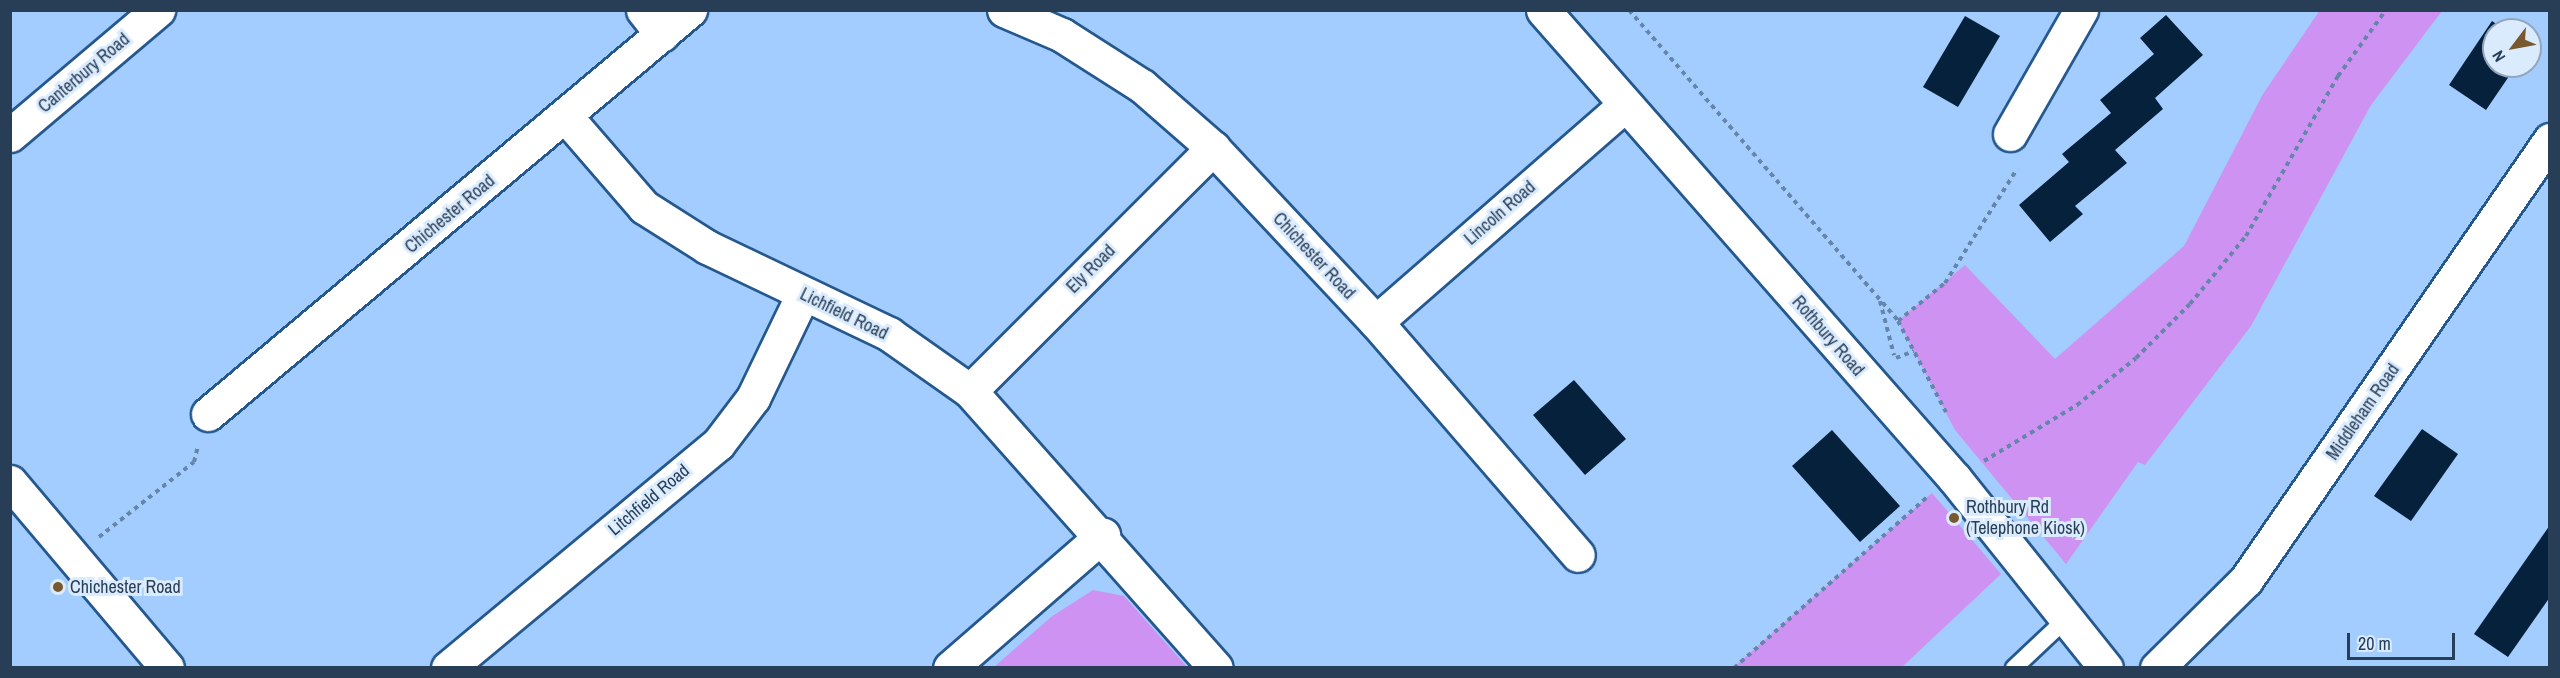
<!DOCTYPE html>
<style>
body{margin:0}
#map{position:relative;width:2560px;height:678px;overflow:hidden;background:#a2cdfe;font-family:"Archivo Narrow",sans-serif}
div>[style]{position:absolute}
.green>*{inset:0;background:#ce92f2}
.building>*{inset:0;background:#06213c}
.path>*{height:4px;margin-top:-2px;transform-origin:0;background:repeating-linear-gradient(90deg,#6586ab 0 4.5px,transparent 0 9px)}
.roads{filter:drop-shadow(2px 0 #25588e) drop-shadow(-2px 0 #25588e) drop-shadow(0 2px #25588e) drop-shadow(0 -2px #25588e)}
.service>*{height:16px;margin:-8px;padding:0 8px;transform-origin:8px;border-radius:8px;background:#fff}
.minor>*{height:33px;margin:-16.5px;padding:0 16.5px;transform-origin:16.5px;border-radius:16.5px;background:#fff}
.dots>*{width:16px;height:16px;translate:-50% -50%;box-sizing:border-box;border:3px solid #dbebfe;border-radius:50%}
span{translate:-50% -50%;white-space:nowrap;text-align:center;line-height:1.15;-webkit-text-stroke:6px #dbebfe;paint-order:stroke}
.street-label{font-size:18px;color:#283e57}
.poi-label{font-size:18px;color:#283e57}
.left{translate:0 -50%;text-align:left}
.frame{position:absolute;inset:0;border:12px solid #283e57;pointer-events:none}
.north{position:absolute;left:2482px;top:18px;width:60px;height:60px;box-sizing:border-box;background:#dbebfe;border:2px solid #93a6bb;border-radius:50%;rotate:238deg;font-size:16px;font-weight:700;line-height:24px;text-align:center;color:#283e57}
.north::after{content:'';display:block;margin:auto;width:21px;height:27px;background:#78582e;clip-path:polygon(50% 0,100% 100%,50% 72%,0 100%)}
.scale{position:absolute;left:2347px;top:633px;width:108px;height:27px;box-sizing:border-box;border:3px solid #283e57;border-top:0;padding-left:8px;font-size:18px;line-height:21px;white-space:nowrap;color:#283e57;-webkit-text-stroke:4px #dbebfe;paint-order:stroke}
</style>
<div id="map">
<div class="green">
<div style="clip-path:polygon(2320px 10px,2442px 11px,2371px 105px,2251px 326px,2145px 465px,2138px 462px,2066px 564px,1955px 430px,1898px 321px,1965px 265px,2055px 359px,2184px 246px,2263px 94px)"></div>
<div style="clip-path:polygon(1932px 493px,2001px 574px,1902px 667px,1734px 667px)"></div>
<div style="clip-path:polygon(1093px 590px,1124px 596px,1187px 667px,994px 667px,1051px 617px)"></div>
</div>
<div class="building">
<div style="clip-path:polygon(2166px 15px,2203px 55px,2155px 98px,2163px 109px,2115px 150px,2127px 163px,2075px 206px,2083px 214px,2050px 242px,2019px 205px,2069px 162px,2062px 154px,2111px 113px,2100px 100px,2154px 54px,2140px 38px)"></div>
<div style="clip-path:polygon(1965px 16px,2000px 36px,1958px 107px,1923px 87px)"></div>
<div style="clip-path:polygon(2492px 21px,2505px 30px,2494px 30px,2494px 66px,2516px 66px,2486px 110px,2449px 85px)"></div>
<div style="clip-path:polygon(1574px 380px,1626px 439px,1585px 475px,1533px 415px)"></div>
<div style="clip-path:polygon(2422px 429px,2458px 454px,2411px 521px,2374px 496px)"></div>
<div style="clip-path:polygon(1832px 430px,1900px 506px,1860px 542px,1792px 466px)"></div>
<div style="clip-path:polygon(2550px 525px,2550px 597px,2508px 657px,2474px 634px)"></div>
</div>
<div class="path">
<div style="left:1629px;top:10px;width:411px;rotate:49.1deg"></div>
<div style="left:1898px;top:321px;width:103px;rotate:62.2deg"></div>
<div style="left:1880px;top:301px;width:56px;rotate:75.5deg"></div>
<div style="left:1898px;top:321px;width:60px;rotate:-39deg"></div>
<div style="left:1945px;top:283px;width:135px;rotate:-57.7deg"></div>
<div style="left:1896px;top:358px;width:19px;rotate:-21deg"></div>
<div style="left:1984px;top:461px;width:109px;rotate:-31.1deg"></div>
<div style="left:2077px;top:405px;width:75px;rotate:-38.5deg"></div>
<div style="left:2136px;top:358px;width:76px;rotate:-45deg"></div>
<div style="left:2190px;top:304px;width:88px;rotate:-50.5deg"></div>
<div style="left:2246px;top:236px;width:185px;rotate:-60.1deg"></div>
<div style="left:2338px;top:76px;width:82px;rotate:-54deg"></div>
<div style="left:99px;top:537px;width:121px;rotate:-38.3deg"></div>
<div style="left:194px;top:462px;width:16px;rotate:-76deg"></div>
<div style="left:1734px;top:668px;width:258px;rotate:-41.5deg"></div>
</div>
<div class="roads">
<div class="service">
<div style="left:2014px;top:668px;width:73px;rotate:-43.3deg"></div>
</div>
<div class="minor">
<div style="left:643px;top:10px;width:31px;rotate:52deg"></div>
<div style="left:1004px;top:10px;width:63px;rotate:23.3deg"></div>
<div style="left:1062px;top:35px;width:95px;rotate:32.5deg"></div>
<div style="left:1142px;top:86px;width:94px;rotate:41.1deg"></div>
<div style="left:1213px;top:148px;width:238px;rotate:46.9deg"></div>
<div style="left:1376px;top:322px;width:308px;rotate:49.1deg"></div>
<div style="left:1543px;top:10px;width:624px;rotate:48.7deg"></div>
<div style="left:1955px;top:479px;width:242px;rotate:51.4deg"></div>
<div style="left:567px;top:118px;width:118px;rotate:49.1deg"></div>
<div style="left:644px;top:207px;width:75px;rotate:32.4deg"></div>
<div style="left:707px;top:247px;width:202px;rotate:25.5deg"></div>
<div style="left:889px;top:334px;width:99px;rotate:35.1deg"></div>
<div style="left:970px;top:391px;width:370px;rotate:48.4deg"></div>
<div style="left:2010px;top:134px;width:143px;rotate:-60.2deg"></div>
<div style="left:10px;top:135px;width:194px;rotate:-40.2deg"></div>
<div style="left:1376px;top:322px;width:330px;rotate:-41.1deg"></div>
<div style="left:970px;top:391px;width:344px;rotate:-45deg"></div>
<div style="left:208px;top:414px;width:629px;rotate:-39.97deg"></div>
<div style="left:10px;top:482px;width:243px;rotate:49.8deg"></div>
<div style="left:448px;top:668px;width:351px;rotate:-39.7deg"></div>
<div style="left:718px;top:444px;width:58px;rotate:-52.7deg"></div>
<div style="left:753px;top:398px;width:115px;rotate:-64.3deg"></div>
<div style="left:950px;top:668px;width:203px;rotate:-41deg"></div>
<div style="left:2157px;top:668px;width:125px;rotate:-44.7deg"></div>
<div style="left:2246px;top:580px;width:535px;rotate:-55.36deg"></div>
</div>
</div>
<div class="dots">
<div style="left:1954px;top:518px;background:#78582e"></div>
<div style="left:58px;top:587px;background:#78582e"></div>
</div>
<div class="street-label">
<span style="left:84px;top:73px;rotate:-40deg">Canterbury Road</span>
<span style="left:1500px;top:213px;rotate:-41deg">Lincoln Road</span>
<span style="left:450px;top:214px;rotate:-40deg">Chichester Road</span>
<span style="left:1314px;top:256px;rotate:47deg">Chichester Road</span>
<span style="left:1091px;top:269px;rotate:-45deg">Ely Road</span>
<span style="left:844px;top:314px;rotate:26deg">Lichfield Road</span>
<span style="left:1828px;top:336px;rotate:49deg">Rothbury Road</span>
<span style="left:2363px;top:412px;rotate:-55deg">Middleham Road</span>
<span style="left:649px;top:500px;rotate:-40deg">Litchfield Road</span>
</div>
<div class="poi-label">
<span class="left" style="left:1966px;top:518px">Rothbury Rd<br>(Telephone Kiosk)</span>
<span class="left" style="left:70px;top:587px">Chichester Road</span>
</div>
<div class="frame"></div>
<div class="north">N</div>
<div class="scale">20 m</div>
</div>
